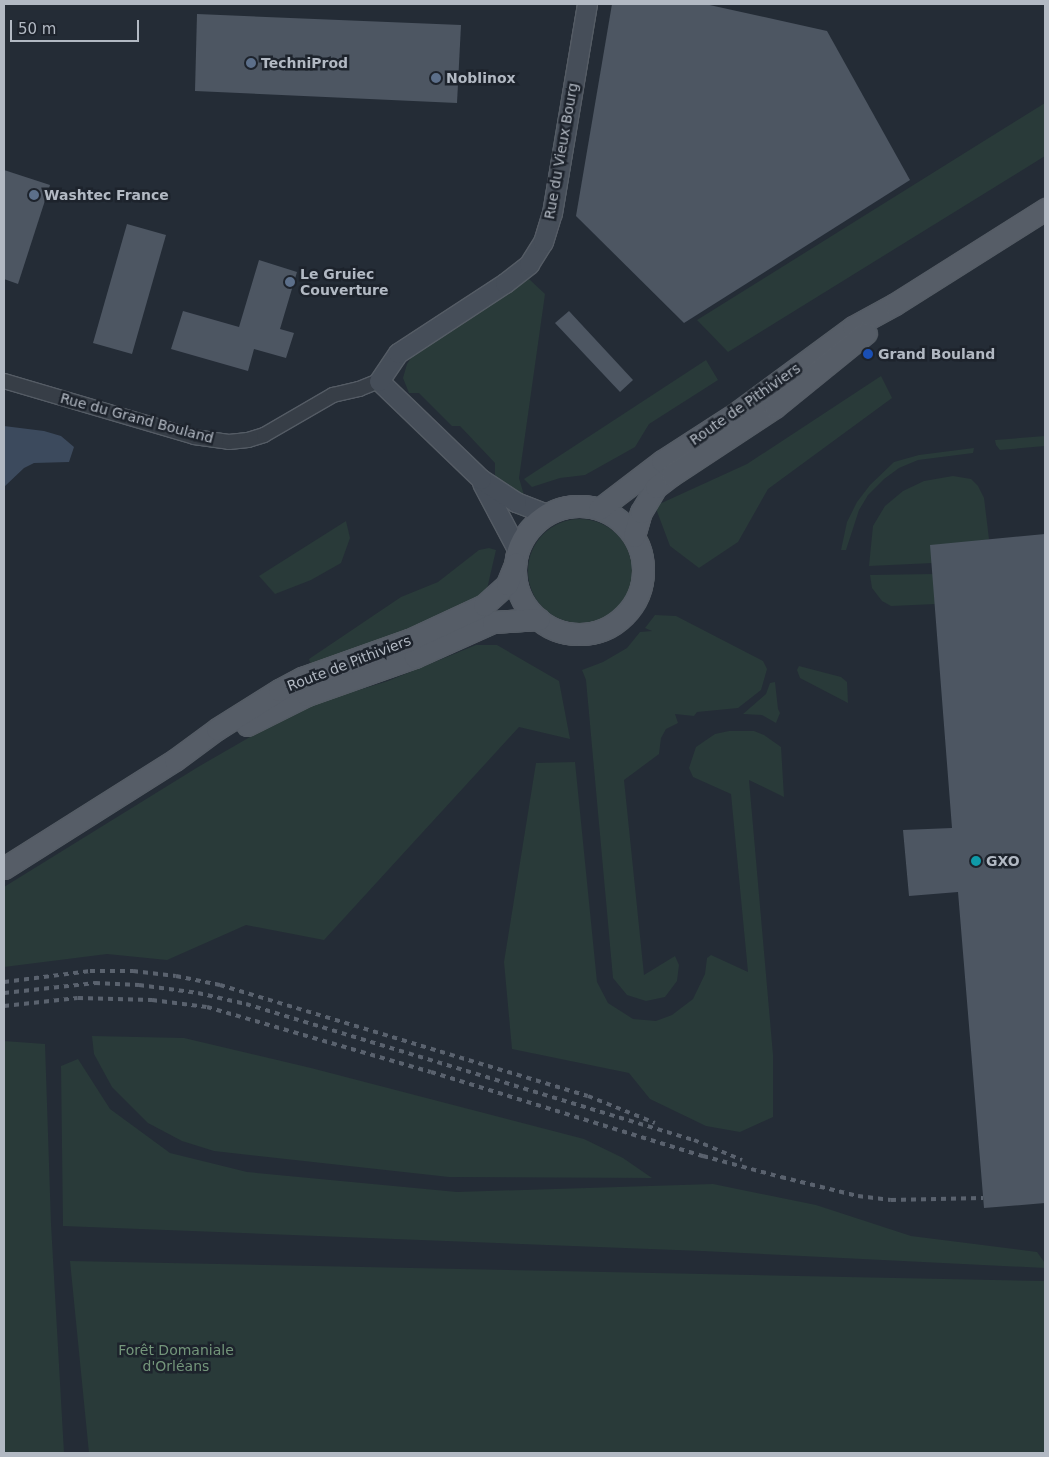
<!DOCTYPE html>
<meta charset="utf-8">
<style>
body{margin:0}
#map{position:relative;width:1049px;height:1457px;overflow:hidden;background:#242c36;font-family:"DejaVu Sans",sans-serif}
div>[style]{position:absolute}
.green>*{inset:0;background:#293a39}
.round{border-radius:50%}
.water>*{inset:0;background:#3c4a5d}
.building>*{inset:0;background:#4d5662}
.roads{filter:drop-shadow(1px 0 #555c65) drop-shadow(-1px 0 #555c65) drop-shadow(0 1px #555c65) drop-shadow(0 -1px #555c65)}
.street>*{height:14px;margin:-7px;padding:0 7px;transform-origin:7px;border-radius:7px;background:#373e47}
.secondary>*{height:19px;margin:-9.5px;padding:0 9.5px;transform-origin:9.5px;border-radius:9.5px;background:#464e59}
.primary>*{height:21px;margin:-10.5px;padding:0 10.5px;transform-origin:10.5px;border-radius:10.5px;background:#565d67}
.primary>.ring{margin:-10.5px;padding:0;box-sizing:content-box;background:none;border:21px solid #565d67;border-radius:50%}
.rail>*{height:4px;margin-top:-2px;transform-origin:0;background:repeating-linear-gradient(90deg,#5a626e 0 5px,transparent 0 10px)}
.dots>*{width:14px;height:14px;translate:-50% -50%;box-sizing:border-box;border:2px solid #1d232c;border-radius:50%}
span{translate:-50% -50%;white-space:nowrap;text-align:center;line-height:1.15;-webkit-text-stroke:5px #1d232c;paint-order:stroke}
.poi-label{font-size:14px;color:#b2b9c3;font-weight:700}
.left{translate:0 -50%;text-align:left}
.street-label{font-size:14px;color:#b2b9c3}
.park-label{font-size:14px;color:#74967b}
.frame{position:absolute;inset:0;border:5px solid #b2b9c3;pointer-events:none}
.scale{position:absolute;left:10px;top:20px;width:129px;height:22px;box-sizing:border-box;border:2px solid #b2b9c3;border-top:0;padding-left:6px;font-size:15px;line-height:18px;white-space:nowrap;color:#b2b9c3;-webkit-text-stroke:4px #1d232c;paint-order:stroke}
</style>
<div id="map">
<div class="green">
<div style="clip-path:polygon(1045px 103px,1045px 156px,728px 352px,697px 320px)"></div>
<div style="clip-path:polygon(529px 279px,545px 294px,519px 478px,524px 495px,495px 477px,495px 463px,460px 426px,452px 426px,419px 393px,409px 393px,403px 378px,407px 364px,415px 352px)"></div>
<div style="clip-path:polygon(706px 360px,718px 380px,649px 424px,635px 447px,585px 475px,560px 478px,532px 487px,524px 479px)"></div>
<div style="clip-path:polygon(881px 376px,892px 398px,768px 489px,738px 542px,699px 568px,670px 546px,655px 506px,747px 464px)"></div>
<div style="clip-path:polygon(1045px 436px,1045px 446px,1000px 450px,996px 445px,995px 440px)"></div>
<div style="clip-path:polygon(974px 448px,973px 453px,918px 460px,899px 468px,884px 479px,868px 495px,859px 510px,846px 550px,841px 550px,847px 522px,857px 502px,870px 485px,894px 462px,919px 455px)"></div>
<div style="clip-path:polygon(953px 476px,971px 479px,978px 486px,984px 498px,989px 539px,933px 563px,869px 566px,873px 526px,885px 506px,903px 491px,924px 481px)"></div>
<div class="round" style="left:528px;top:519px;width:104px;height:104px"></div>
<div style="clip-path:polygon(346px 521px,350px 538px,341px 563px,311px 580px,275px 594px,259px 576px)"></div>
<div style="clip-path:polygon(489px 548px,496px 550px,487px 589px,458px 611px,312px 668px,309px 659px,401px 597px,438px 582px,479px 550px)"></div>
<div style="clip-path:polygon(934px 574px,935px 604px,891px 606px,882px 601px,872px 588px,870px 575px)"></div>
<div style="clip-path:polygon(655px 615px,676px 616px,763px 661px,767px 669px,761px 690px,738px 708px,697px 712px,694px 716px,675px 714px,678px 723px,666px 729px,661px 738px,659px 754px,624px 780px,644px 975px,675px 956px,679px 965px,677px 981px,665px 997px,646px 1001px,627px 995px,613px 978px,586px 680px,582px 670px,603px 662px,627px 648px,640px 632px,652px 631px,645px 628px)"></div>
<div style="clip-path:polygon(476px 645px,497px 645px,559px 681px,570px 739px,519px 727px,324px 940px,246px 925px,167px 960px,107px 954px,4px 967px,4px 887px,198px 767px,300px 708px,388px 681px)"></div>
<div style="clip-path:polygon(799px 666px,841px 677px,847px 682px,848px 703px,800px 678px,797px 670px)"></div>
<div style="clip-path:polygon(775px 682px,778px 709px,780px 713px,776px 723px,762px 715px,743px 714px,766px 694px,770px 683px)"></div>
<div style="clip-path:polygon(729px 731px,754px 731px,764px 735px,781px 747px,784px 797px,749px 780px,773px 1055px,773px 1117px,740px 1132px,706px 1126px,650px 1099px,629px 1073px,512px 1049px,504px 962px,536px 763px,575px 762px,597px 982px,608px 1003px,633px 1019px,656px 1021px,672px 1015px,693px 999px,705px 974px,707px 958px,711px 955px,748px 972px,731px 794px,693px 777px,689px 768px,696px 747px,715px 734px)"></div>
<div style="clip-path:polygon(92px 1036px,184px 1038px,311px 1068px,584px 1139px,623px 1158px,652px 1178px,449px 1177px,214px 1151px,182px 1141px,148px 1123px,112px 1087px,94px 1054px)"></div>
<div style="clip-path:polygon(4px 1041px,45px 1044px,51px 1224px,64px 1453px,4px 1453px)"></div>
<div style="clip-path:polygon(78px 1059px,110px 1109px,170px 1153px,247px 1172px,457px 1192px,713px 1184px,816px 1205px,911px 1236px,1037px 1252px,1045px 1263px,1045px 1268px,702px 1251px,63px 1226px,61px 1066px)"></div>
<div style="clip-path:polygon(70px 1261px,1045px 1281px,1045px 1453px,89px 1453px)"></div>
</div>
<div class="water">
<div style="clip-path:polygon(4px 426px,44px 431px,61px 436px,74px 447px,69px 462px,34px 463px,24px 468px,4px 487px)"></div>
</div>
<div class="building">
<div style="clip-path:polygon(612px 4px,705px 4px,827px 31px,910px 180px,684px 323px,576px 216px)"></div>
<div style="clip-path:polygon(197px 14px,461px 25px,457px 103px,195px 91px)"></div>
<div style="clip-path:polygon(4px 170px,50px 185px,18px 284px,4px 279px)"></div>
<div style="clip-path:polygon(127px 224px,166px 235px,132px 354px,93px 343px)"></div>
<div style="clip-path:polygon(259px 260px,297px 272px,280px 329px,294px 333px,286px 358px,254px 349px,248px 371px,171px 349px,183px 311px,239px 327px)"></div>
<div style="clip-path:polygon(569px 311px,633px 380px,620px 392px,555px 323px)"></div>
<div style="clip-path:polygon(1045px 534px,1045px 1203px,984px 1208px,958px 892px,909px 896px,903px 830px,952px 828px,930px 545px)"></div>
</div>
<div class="roads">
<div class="street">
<div style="left:4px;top:381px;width:198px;rotate:16.4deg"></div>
<div style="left:194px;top:437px;width:35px;rotate:8deg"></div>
<div style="left:229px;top:442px;width:19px;rotate:-6deg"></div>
<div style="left:248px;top:440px;width:17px;rotate:-17deg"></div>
<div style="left:264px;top:435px;width:80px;rotate:-30.1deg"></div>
<div style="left:333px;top:395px;width:27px;rotate:-13deg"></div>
<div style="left:359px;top:389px;width:22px;rotate:-22deg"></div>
</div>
<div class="secondary">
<div style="left:482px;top:483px;width:77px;rotate:62.1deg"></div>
<div style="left:547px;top:514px;width:33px;rotate:-159deg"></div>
<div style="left:516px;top:502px;width:42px;rotate:-146.7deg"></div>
<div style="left:481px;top:479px;width:141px;rotate:-136.1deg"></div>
<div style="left:379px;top:381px;width:34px;rotate:-56deg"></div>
<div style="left:398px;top:353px;width:128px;rotate:-33.2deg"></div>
<div style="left:505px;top:283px;width:31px;rotate:-38deg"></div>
<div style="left:529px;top:264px;width:26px;rotate:-58deg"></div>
<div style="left:543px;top:242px;width:30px;rotate:-73deg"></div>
<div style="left:552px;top:213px;width:212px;rotate:-80.5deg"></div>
</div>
<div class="primary">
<div class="ring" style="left:515px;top:506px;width:107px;height:107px"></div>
<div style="left:599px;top:509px;width:79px;rotate:-37.3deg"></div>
<div style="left:662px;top:461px;width:87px;rotate:-32.8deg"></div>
<div style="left:735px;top:414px;width:147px;rotate:-36.4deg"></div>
<div style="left:853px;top:327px;width:48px;rotate:-28.7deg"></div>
<div style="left:895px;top:304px;width:178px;rotate:-32.3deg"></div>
<div style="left:634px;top:536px;width:25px;rotate:-74deg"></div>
<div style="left:641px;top:512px;width:29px;rotate:-59deg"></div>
<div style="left:656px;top:487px;width:20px;rotate:-37deg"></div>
<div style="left:672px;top:475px;width:123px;rotate:-33.4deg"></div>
<div style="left:775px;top:407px;width:117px;rotate:-39.1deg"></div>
<div style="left:247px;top:725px;width:67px;rotate:-26.6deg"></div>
<div style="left:307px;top:695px;width:114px;rotate:-19.4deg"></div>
<div style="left:415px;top:657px;width:85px;rotate:-24.2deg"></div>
<div style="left:493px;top:622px;width:46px;rotate:-3.7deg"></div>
<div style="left:4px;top:868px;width:202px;rotate:-32.3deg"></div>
<div style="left:175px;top:760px;width:52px;rotate:-36.4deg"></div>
<div style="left:217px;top:729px;width:73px;rotate:-32.2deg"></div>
<div style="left:279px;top:690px;width:26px;rotate:-28deg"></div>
<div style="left:302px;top:678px;width:114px;rotate:-19.6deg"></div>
<div style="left:409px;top:640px;width:83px;rotate:-25deg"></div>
<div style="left:484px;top:605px;width:31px;rotate:-42deg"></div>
<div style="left:507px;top:584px;width:22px;rotate:-68deg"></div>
</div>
</div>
<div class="rail">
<div style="left:4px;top:982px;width:87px;rotate:-7.3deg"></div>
<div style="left:90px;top:971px;width:43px"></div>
<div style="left:133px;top:971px;width:43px;rotate:6.6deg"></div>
<div style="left:176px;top:976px;width:45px;rotate:11.6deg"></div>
<div style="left:220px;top:985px;width:384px;rotate:16.8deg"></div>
<div style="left:588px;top:1096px;width:72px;rotate:21.9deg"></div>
<div style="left:4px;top:993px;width:92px;rotate:-6.3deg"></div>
<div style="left:95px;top:983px;width:44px;rotate:2.6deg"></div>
<div style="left:139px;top:985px;width:60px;rotate:7.7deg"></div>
<div style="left:198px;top:993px;width:49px;rotate:12.9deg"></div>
<div style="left:246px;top:1004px;width:468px;rotate:16.9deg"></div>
<div style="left:694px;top:1140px;width:52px;rotate:22.6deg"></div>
<div style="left:4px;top:1006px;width:74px;rotate:-6.2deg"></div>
<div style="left:78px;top:998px;width:74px;rotate:1.5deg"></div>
<div style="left:152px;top:1000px;width:55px;rotate:7.3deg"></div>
<div style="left:207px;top:1007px;width:233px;rotate:16.2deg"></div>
<div style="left:431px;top:1072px;width:285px;rotate:17.2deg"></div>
<div style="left:703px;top:1156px;width:81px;rotate:15.1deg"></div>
<div style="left:781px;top:1177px;width:79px;rotate:13.9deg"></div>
<div style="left:858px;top:1196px;width:33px;rotate:7deg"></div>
<div style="left:891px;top:1200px;width:92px;rotate:-1.2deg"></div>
</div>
<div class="dots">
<div style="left:251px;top:63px;background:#5c6f8a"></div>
<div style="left:436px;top:78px;background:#5c6f8a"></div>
<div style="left:34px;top:195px;background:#5c6f8a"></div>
<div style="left:290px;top:282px;background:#5c6f8a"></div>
<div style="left:868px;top:354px;background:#1a4fb4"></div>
<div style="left:976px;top:861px;background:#0f9aa8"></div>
</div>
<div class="poi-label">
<span class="left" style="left:261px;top:63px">TechniProd</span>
<span class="left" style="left:446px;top:78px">Noblinox</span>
<span class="left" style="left:44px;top:195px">Washtec France</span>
<span class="left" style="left:300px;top:282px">Le Gruiec<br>Couverture</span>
<span class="left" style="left:878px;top:354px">Grand Bouland</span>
<span class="left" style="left:986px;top:861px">GXO</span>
</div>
<div class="street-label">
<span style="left:561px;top:151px;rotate:-80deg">Rue du Vieux Bourg</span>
<span style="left:745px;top:404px;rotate:-35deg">Route de Pithiviers</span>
<span style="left:137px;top:418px;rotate:15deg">Rue du Grand Bouland</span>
<span style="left:349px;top:663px;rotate:-21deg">Route de Pithiviers</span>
</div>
<div class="park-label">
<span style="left:176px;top:1358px">Forêt Domaniale<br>d'Orléans</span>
</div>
<div class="frame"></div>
<div class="scale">50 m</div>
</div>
